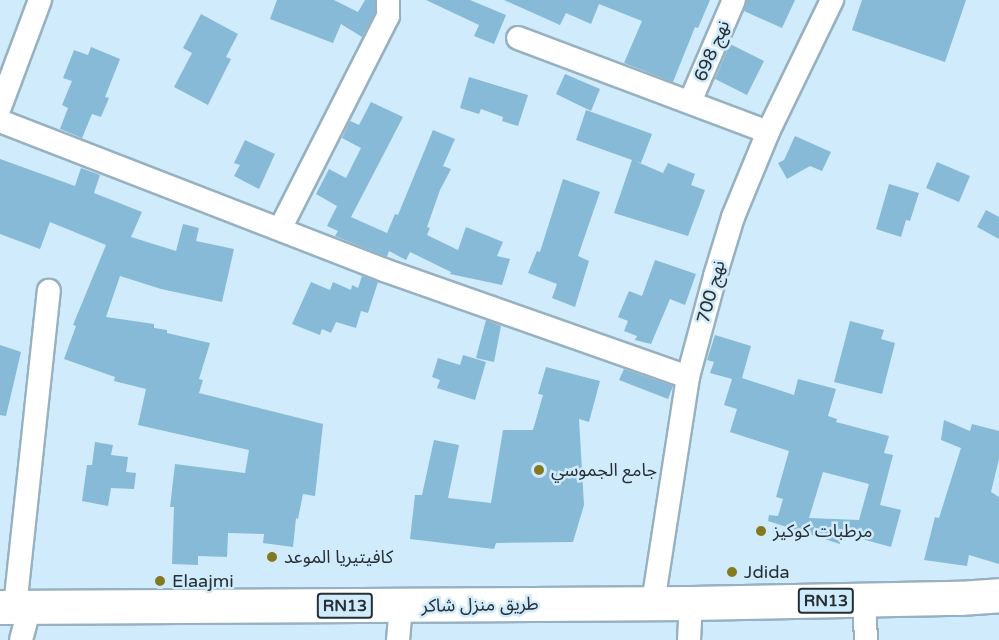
<!DOCTYPE html>
<meta charset="utf-8">
<style>
body{margin:0}
#map{position:relative;width:999px;height:640px;overflow:hidden;background:#d0ebfb;font-family:"Varela Round","Noto Sans Arabic",sans-serif}
div>[style]{position:absolute}
.building>*{inset:0;background:#87bad6}
.roads{filter:drop-shadow(2px 0 #97b1c0) drop-shadow(-2px 0 #97b1c0) drop-shadow(0 2px #97b1c0) drop-shadow(0 -2px #97b1c0)}
.minor>*{height:22px;margin:-11px;padding:0 11px;transform-origin:11px;border-radius:11px;background:#fff}
.primary>*{height:33px;margin:-16.5px;padding:0 16.5px;transform-origin:16.5px;border-radius:16.5px;background:#fff}
.dots>*{width:16px;height:16px;translate:-50% -50%;box-sizing:border-box;border:3px solid #d0ebfb;border-radius:50%}
span{translate:-50% -50%;white-space:nowrap;text-align:center;line-height:1.15;-webkit-text-stroke:5px #d0ebfb;paint-order:stroke}
.shield-label span{padding:2px 4px;background:#d0ebfb;border:2px solid;border-radius:4px;-webkit-text-stroke-width:0}
.shield-label{font-size:16px;color:#252f35;font-weight:700}
.street-label{font-size:18px;color:#252f35}
.poi-label{font-size:18px;color:#252f35}
.left{translate:0 -50%;text-align:left}
</style>
<div id="map">
<div class="building">
<div style="clip-path:polygon(277px 0,334px 0,358px 12px,365px 0,375px 0,375px 13px,362px 37px,341px 24px,333px 43px,270px 19px)"></div>
<div style="clip-path:polygon(426px 0,470px 0,506px 15px,494px 44px,474px 36px,479px 25px)"></div>
<div style="clip-path:polygon(504px 0,710px 0,698px 28px,695px 27px,673px 82px,624px 63px,642px 21px,599px 4px,591px 24px,566px 13px,560px 25px)"></div>
<div style="clip-path:polygon(747px 0,795px 0,782px 28px,744px 11px)"></div>
<div style="clip-path:polygon(862px 0,966px 0,945px 62px,852px 30px)"></div>
<div style="clip-path:polygon(201px 14px,238px 34px,226px 57px,231px 59px,208px 105px,174px 87px,192px 53px,183px 48px)"></div>
<div style="clip-path:polygon(730px 44px,764px 61px,747px 95px,715px 79px)"></div>
<div style="clip-path:polygon(91px 47px,120px 59px,105px 97px,109px 98px,101px 117px,92px 114px,82px 138px,60px 129px,68px 108px,62px 105px,72px 81px,63px 78px,74px 50px,88px 55px)"></div>
<div style="clip-path:polygon(565px 74px,600px 89px,591px 111px,556px 94px)"></div>
<div style="clip-path:polygon(469px 77px,528px 95px,518px 126px,502px 121px,503px 117px,481px 109px,479px 114px,460px 108px)"></div>
<div style="clip-path:polygon(371px 102px,403px 117px,351px 217px,387px 233px,395px 214px,398px 215px,433px 130px,455px 139px,443px 166px,451px 169px,440px 190px,427px 227px,430px 228px,427px 235px,458px 250px,466px 227px,503px 242px,497px 256px,510px 259px,502px 285px,450px 274px,451px 272px,410px 252px,406px 260px,389px 251px,387px 257px,335px 236px,338px 231px,327px 226px,337px 206px,316px 194px,329px 169px,346px 178px,361px 148px,342px 138px,350px 121px,359px 125px)"></div>
<div style="clip-path:polygon(586px 110px,652px 134px,641px 163px,635px 161px,663px 173px,668px 163px,695px 174px,691px 185px,705px 190px,688px 236px,614px 213px,632px 160px,576px 140px)"></div>
<div style="clip-path:polygon(795px 136px,831px 152px,822px 171px,810px 166px,787px 179px,778px 163px,784px 160px)"></div>
<div style="clip-path:polygon(245px 140px,275px 154px,259px 189px,234px 176px,240px 165px,234px 163px)"></div>
<div style="clip-path:polygon(0 159px,75px 186px,81px 168px,100px 175px,94px 193px,142px 212px,131px 237px,176px 251px,183px 224px,199px 228px,196px 241px,234px 249px,222px 302px,161px 289px,120px 276px,106px 317px,154px 324px,154px 328px,167px 330px,167px 333px,210px 343px,199px 379px,203px 380px,199px 393px,323px 424px,315px 496px,303px 494px,298px 519px,296px 518px,293px 547px,263px 543px,264px 534px,228px 533px,227px 557px,198px 556px,198px 565px,172px 564px,174px 507px,170px 507px,175px 464px,245px 473px,249px 450px,138px 425px,146px 389px,114px 381px,115px 377px,64px 359px,76px 326px,73px 325px,106px 245px,50px 222px,40px 249px,0 234px)"></div>
<div style="clip-path:polygon(937px 162px,970px 176px,959px 202px,926px 188px)"></div>
<div style="clip-path:polygon(563px 179px,600px 192px,578px 256px,589px 261px,575px 307px,552px 298px,557px 284px,528px 273px,537px 251px,540px 252px)"></div>
<div style="clip-path:polygon(889px 184px,919px 193px,910px 221px,906px 220px,901px 237px,876px 229px)"></div>
<div style="clip-path:polygon(986px 210px,999px 217px,999px 239px,977px 227px)"></div>
<div style="clip-path:polygon(655px 260px,696px 274px,685px 305px,670px 299px,651px 344px,635px 340px,637px 336px,624px 331px,628px 321px,618px 317px,629px 291px,642px 296px)"></div>
<div style="clip-path:polygon(362px 276px,378px 282px,368px 313px,361px 311px,356px 328px,336px 322px,331px 333px,322px 329px,320px 335px,292px 324px,311px 282px,330px 290px,333px 282px,351px 290px,352px 285px,358px 288px)"></div>
<div style="clip-path:polygon(486px 320px,501px 326px,494px 362px,476px 358px)"></div>
<div style="clip-path:polygon(850px 321px,884px 330px,881px 339px,895px 343px,882px 394px,834px 382px)"></div>
<div style="clip-path:polygon(evenodd,715px 335px,751px 346px,742px 378px,794px 395px,798px 379px,836px 389px,828px 416px,837px 419px,836px 422px,889px 436px,884px 453px,893px 455px,880px 505px,901px 510px,891px 547px,840px 533px,840px 544px,768px 521px,769px 515px,778px 516px,783px 499px,776px 497px,789px 451px,730px 432px,737px 409px,724px 405px,732px 379px,710px 373px,714px 362px,707px 360px,715px 335px,823px 472px,869px 484px,859px 520px,809px 518px,823px 472px)"></div>
<div style="clip-path:polygon(0 345px,21px 352px,6px 416px,0 415px)"></div>
<div style="clip-path:polygon(463px 355px,486px 362px,475px 400px,437px 388px,440px 380px,432px 377px,438px 358px,460px 365px)"></div>
<div style="clip-path:polygon(546px 367px,600px 381px,589px 422px,579px 419px,584px 505px,573px 542px,496px 543px,494px 549px,410px 539px,415px 495px,422px 495px,434px 440px,459px 445px,448px 498px,491px 503px,503px 430px,533px 430px,543px 395px,538px 394px)"></div>
<div style="clip-path:polygon(624px 369px,673px 386px,668px 399px,619px 380px)"></div>
<div style="clip-path:polygon(944px 420px,970px 431px,972px 424px,999px 431px,999px 459px,991px 492px,999px 497px,999px 564px,969px 555px,967px 566px,924px 560px,935px 517px,939px 518px,961px 448px,941px 440px)"></div>
<div style="clip-path:polygon(95px 442px,113px 445px,111px 455px,128px 457px,126px 472px,136px 473px,134px 489px,111px 488px,108px 506px,82px 501px,87px 465px,92px 465px)"></div>
</div>
<div class="roads">
<div class="minor">
<div style="left:518px;top:38px;width:267px;rotate:20.6deg"></div>
<div style="left:690px;top:102px;width:111px;rotate:-66.7deg"></div>
<div style="left:0;top:107px;width:114px;rotate:-69.5deg"></div>
<div style="left:0;top:121px;width:412px;rotate:21.2deg"></div>
<div style="left:384px;top:270px;width:322px;rotate:19.4deg"></div>
<div style="left:280px;top:229px;width:239px;rotate:-63.1deg"></div>
<div style="left:388px;top:16px;width:16px;rotate:-90deg"></div>
<div style="left:864px;top:600px;width:40px;rotate:87.1deg"></div>
<div style="left:653px;top:603px;width:229px;rotate:-81.2deg"></div>
<div style="left:688px;top:377px;width:105px;rotate:-75deg"></div>
<div style="left:715px;top:276px;width:62px;rotate:-73deg"></div>
<div style="left:733px;top:217px;width:92px;rotate:-67.6deg"></div>
<div style="left:768px;top:132px;width:147px;rotate:-64.1deg"></div>
<div style="left:15px;top:607px;width:318px;rotate:-83.9deg"></div>
<div style="left:21px;top:640px;width:34px;rotate:-75deg"></div>
<div style="left:398px;top:640px;width:34px;rotate:-85deg"></div>
<div style="left:689px;top:640px;width:37px;rotate:-87deg"></div>
</div>
<div class="primary">
<div style="left:0;top:607px;width:691px;rotate:-0.33deg"></div>
<div style="left:691px;top:603px;width:269px;rotate:-1.1deg"></div>
<div style="left:960px;top:598px;width:39px;rotate:-4deg"></div>
</div>
</div>
<div class="dots">
<div style="left:539px;top:470px;background:#84791e"></div>
<div style="left:761px;top:531px;background:#84791e"></div>
<div style="left:272px;top:557px;background:#84791e"></div>
<div style="left:732px;top:572px;background:#84791e"></div>
<div style="left:160px;top:581px;background:#84791e"></div>
</div>
<div class="shield-label">
<span style="left:826px;top:601px">RN13</span>
<span style="left:345px;top:606px">RN13</span>
</div>
<div class="street-label">
<span style="left:712px;top:51px;rotate:-67deg">نهج 698</span>
<span style="left:711px;top:292px;rotate:-75deg">نهج 700</span>
<span style="left:480px;top:605px;rotate:-1deg">طريق منزل شاكر</span>
</div>
<div class="poi-label">
<span class="left" style="left:551px;top:470px">جامع الجموسي</span>
<span class="left" style="left:773px;top:531px">مرطبات كوكيز</span>
<span class="left" style="left:284px;top:557px">كافيتيريا الموعد</span>
<span class="left" style="left:744px;top:572px">Jdida</span>
<span class="left" style="left:172px;top:581px">Elaajmi</span>
</div>
</div>
